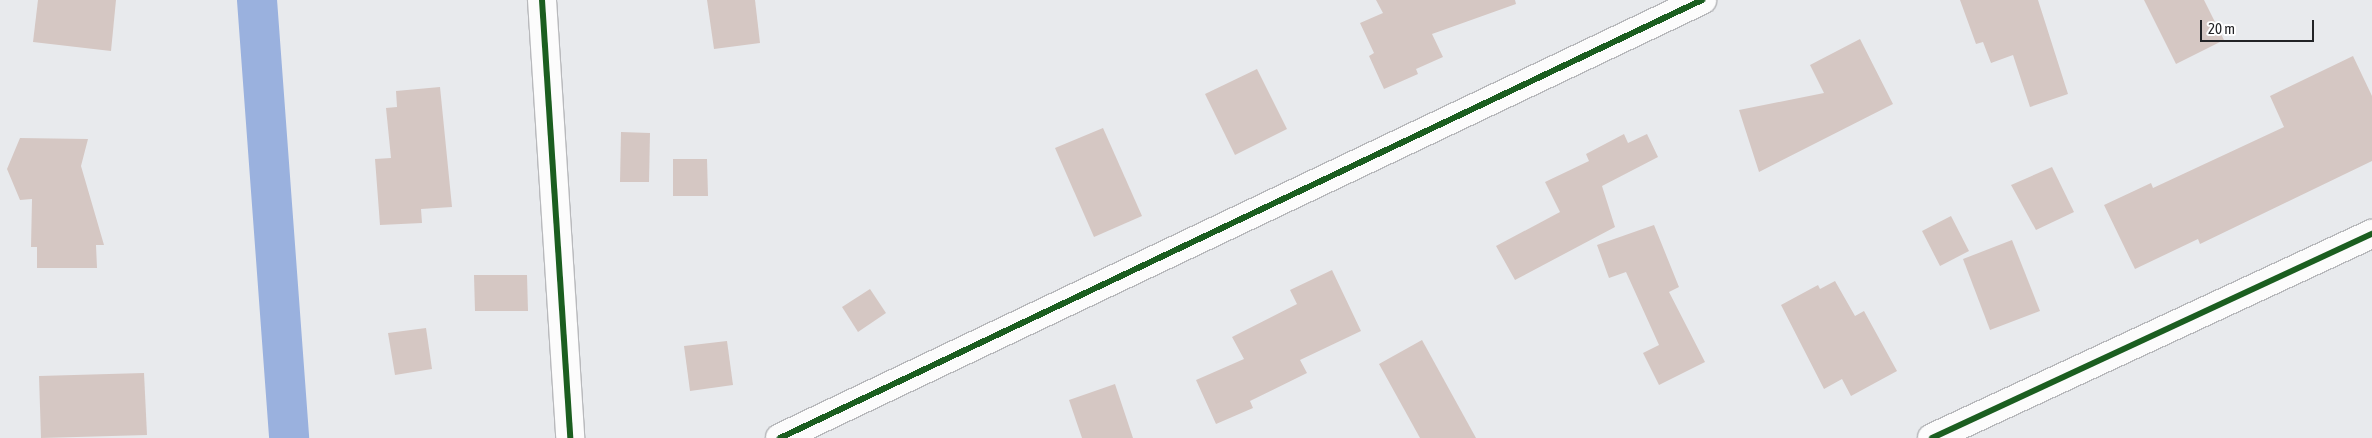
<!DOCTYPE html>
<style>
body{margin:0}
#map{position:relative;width:2372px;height:438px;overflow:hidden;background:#e8eaed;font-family:"Asap Condensed",sans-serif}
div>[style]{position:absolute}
.canal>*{height:40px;margin:-20px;padding:0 20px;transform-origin:20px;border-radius:20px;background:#9ab1de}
.building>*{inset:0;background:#d5c7c3}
.roads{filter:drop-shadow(1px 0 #b8b9bc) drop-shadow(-1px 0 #b8b9bc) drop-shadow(0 1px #b8b9bc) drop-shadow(0 -1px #b8b9bc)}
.minor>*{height:28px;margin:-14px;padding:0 14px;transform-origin:14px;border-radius:14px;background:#fcfcfc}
.cycleway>*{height:6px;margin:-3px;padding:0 3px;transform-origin:3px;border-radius:3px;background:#1b5e20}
span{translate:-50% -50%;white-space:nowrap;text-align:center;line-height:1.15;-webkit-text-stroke:4.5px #fff;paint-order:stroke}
.scale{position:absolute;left:2200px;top:20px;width:114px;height:22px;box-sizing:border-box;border:2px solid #222326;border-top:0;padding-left:6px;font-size:15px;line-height:18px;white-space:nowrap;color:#222326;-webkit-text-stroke:4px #fff;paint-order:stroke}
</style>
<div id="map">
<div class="canal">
<div style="left:257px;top:0;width:439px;rotate:85.8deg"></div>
</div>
<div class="building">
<div style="clip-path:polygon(38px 0,116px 0,111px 51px,33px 42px)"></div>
<div style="clip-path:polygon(707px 0,755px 0,760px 43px,714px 49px)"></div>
<div style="clip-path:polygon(1376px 0,1515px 0,1516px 4px,1432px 34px,1443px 57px,1416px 69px,1418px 74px,1384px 89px,1369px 56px,1374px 53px,1360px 23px,1383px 13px)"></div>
<div style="clip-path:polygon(1960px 0,2038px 0,2068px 94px,2030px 107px,2013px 55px,1991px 63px,1983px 42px,1976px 44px)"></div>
<div style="clip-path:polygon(2144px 0,2204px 0,2224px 40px,2176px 64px)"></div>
<div style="clip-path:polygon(1860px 39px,1893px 104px,1759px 172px,1739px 110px,1824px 93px,1810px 65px)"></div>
<div style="clip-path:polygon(2353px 56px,2372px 96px,2372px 161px,2200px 244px,2198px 239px,2135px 269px,2104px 205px,2151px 183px,2153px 188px,2284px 127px,2270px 96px)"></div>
<div style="clip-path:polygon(1257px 69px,1287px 129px,1235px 155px,1205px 94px)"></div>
<div style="clip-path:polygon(440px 87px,452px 207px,421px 209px,422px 223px,380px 225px,375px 159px,391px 158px,386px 108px,397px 107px,396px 91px)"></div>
<div style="clip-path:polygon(1103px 128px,1142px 216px,1094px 237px,1055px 148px)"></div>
<div style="clip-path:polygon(621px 132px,650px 133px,649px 182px,620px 182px)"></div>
<div style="clip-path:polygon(1624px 134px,1628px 143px,1647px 134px,1658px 157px,1602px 186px,1615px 227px,1515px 280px,1496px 246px,1560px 212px,1545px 182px,1589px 161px,1586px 154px)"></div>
<div style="clip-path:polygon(20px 138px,88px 139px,81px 166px,104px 245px,96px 245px,97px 268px,37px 268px,37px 247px,31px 247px,32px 199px,20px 200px,7px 169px)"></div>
<div style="clip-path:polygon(673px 159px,707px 159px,708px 196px,673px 196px)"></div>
<div style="clip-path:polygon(2052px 167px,2074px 212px,2036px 230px,2011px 185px)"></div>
<div style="clip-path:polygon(1951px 216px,1969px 251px,1940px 266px,1922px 231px)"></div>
<div style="clip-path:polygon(1654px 225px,1679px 287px,1669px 292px,1705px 362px,1659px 385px,1643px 353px,1659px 345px,1626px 272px,1609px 278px,1597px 245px)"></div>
<div style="clip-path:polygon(2012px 240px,2040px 311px,1990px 330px,1963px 259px)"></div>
<div style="clip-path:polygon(1332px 270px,1361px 331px,1300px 360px,1307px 373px,1250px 401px,1253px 408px,1216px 424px,1196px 380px,1244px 359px,1232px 337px,1297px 304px,1290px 290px)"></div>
<div style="clip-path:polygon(474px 275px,527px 275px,528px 311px,475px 311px)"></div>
<div style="clip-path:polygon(1835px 281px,1855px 316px,1864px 311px,1897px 371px,1851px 396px,1842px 379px,1824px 389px,1781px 305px,1818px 285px,1820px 289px)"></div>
<div style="clip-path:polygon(870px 289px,886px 313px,858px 332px,842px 307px)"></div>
<div style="clip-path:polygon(426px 328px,432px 369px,395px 375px,388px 333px)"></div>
<div style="clip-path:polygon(1422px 340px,1476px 438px,1420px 438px,1379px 364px)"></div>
<div style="clip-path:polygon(727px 341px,733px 385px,690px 391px,684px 346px)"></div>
<div style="clip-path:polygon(144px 373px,147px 435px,41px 438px,39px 376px)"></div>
<div style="clip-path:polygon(1115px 384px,1133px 438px,1082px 438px,1069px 400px)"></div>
</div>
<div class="roads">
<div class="minor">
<div style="left:542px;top:0;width:439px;rotate:86.3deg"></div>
<div style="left:780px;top:438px;width:1021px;rotate:-25.41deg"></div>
<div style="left:1932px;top:438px;width:485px;rotate:-24.9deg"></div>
</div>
</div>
<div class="cycleway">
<div style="left:542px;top:0;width:439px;rotate:86.3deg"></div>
<div style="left:780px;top:438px;width:1021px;rotate:-25.41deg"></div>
<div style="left:1932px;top:438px;width:485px;rotate:-24.9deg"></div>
</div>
<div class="scale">20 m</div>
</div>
